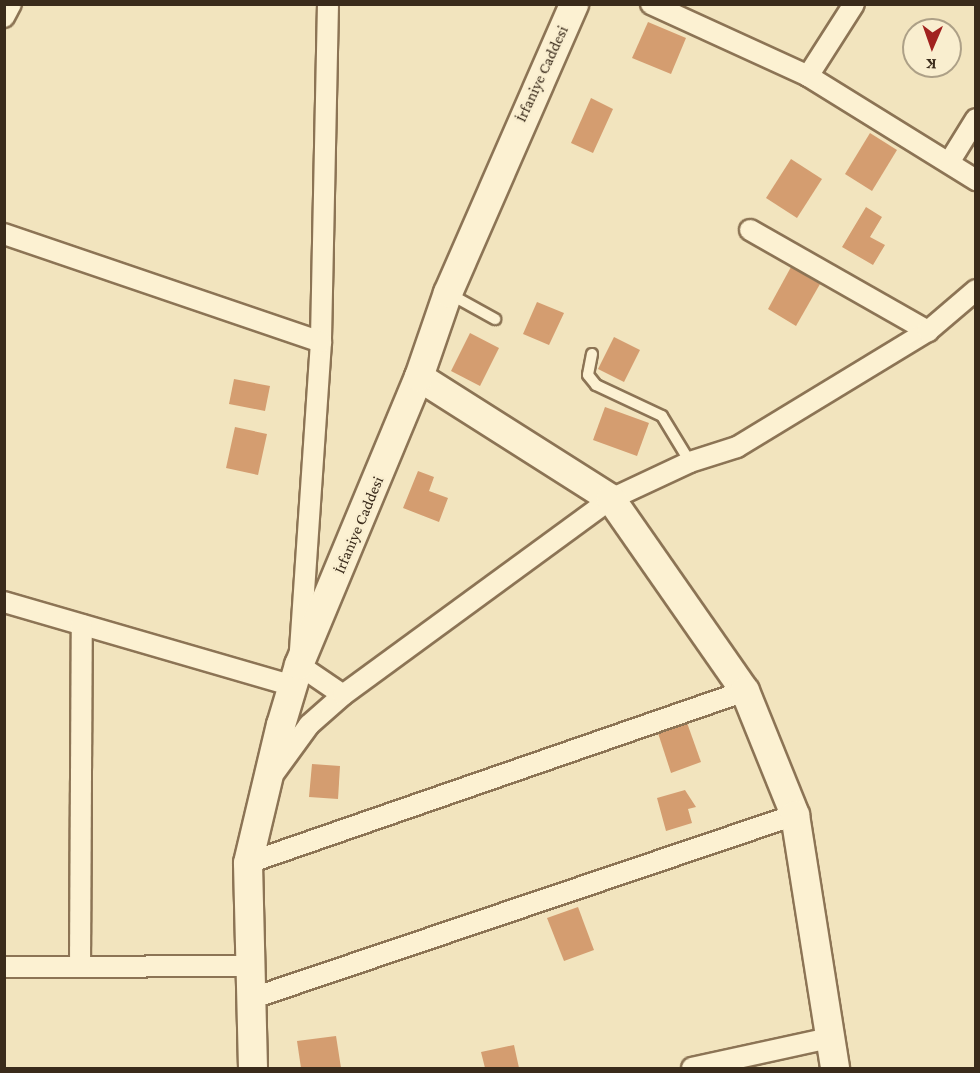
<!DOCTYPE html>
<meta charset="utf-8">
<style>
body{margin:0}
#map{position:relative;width:980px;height:1073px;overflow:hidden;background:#f2e4be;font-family:"Crimson Pro",serif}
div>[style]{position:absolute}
.building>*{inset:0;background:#d49d70}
.roads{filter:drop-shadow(2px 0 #8c7455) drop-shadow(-2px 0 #8c7455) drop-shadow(0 2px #8c7455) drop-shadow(0 -2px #8c7455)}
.lane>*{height:10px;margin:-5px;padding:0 5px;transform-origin:5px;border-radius:5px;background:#fcf1d2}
.street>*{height:20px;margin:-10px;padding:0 10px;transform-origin:10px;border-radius:10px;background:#fcf1d2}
.secondary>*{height:28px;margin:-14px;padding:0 14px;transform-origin:14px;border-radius:14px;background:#fcf1d2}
span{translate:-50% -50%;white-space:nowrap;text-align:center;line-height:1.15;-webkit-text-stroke:4.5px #f9eecf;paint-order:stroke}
.street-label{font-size:16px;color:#3a2b1b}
.frame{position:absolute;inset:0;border:6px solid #3a2b1b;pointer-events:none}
.north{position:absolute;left:902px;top:18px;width:60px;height:60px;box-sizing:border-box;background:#f9eecf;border:2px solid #ada087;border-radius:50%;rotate:182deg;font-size:16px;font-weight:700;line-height:24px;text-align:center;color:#3a2b1b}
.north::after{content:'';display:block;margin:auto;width:21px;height:27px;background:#a1221f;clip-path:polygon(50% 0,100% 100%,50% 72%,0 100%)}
</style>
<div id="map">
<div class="building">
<div style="clip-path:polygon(648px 22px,686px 38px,671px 74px,632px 58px)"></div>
<div style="clip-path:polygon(591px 98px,613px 109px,593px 153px,571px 143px)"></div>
<div style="clip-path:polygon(870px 133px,897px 150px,872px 191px,845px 174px)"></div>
<div style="clip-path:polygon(791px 159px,822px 179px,797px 218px,766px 198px)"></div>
<div style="clip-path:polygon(866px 207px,882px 217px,870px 237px,885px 245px,873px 265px,842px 247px)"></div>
<div style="clip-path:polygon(791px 267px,820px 284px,796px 326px,768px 309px)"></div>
<div style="clip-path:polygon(537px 302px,564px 313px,549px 345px,523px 334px)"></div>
<div style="clip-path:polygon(470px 333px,499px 348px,480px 386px,451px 371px)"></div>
<div style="clip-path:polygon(614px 337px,640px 350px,624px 382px,598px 369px)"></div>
<div style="clip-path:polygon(234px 379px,270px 386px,265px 411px,229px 404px)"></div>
<div style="clip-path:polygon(605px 407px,649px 423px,637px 456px,593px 440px)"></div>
<div style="clip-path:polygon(235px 427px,267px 434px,258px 475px,226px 468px)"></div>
<div style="clip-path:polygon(418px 471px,434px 477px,429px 491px,448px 498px,439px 522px,403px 508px)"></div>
<div style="clip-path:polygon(686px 720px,701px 762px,671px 773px,657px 730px)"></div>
<div style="clip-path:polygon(312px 764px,340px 766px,338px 799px,309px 797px)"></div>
<div style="clip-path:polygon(685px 790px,696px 807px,688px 809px,692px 823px,666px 831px,657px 798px)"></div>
<div style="clip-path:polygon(578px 907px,594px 950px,564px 961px,547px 918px)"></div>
<div style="clip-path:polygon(336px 1036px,341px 1068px,301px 1068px,297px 1041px)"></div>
<div style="clip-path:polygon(514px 1045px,519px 1068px,485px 1068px,481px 1052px)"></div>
</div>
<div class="roads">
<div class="lane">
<div style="left:448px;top:293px;width:54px;rotate:29deg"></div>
<div style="left:592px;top:354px;width:21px;rotate:101deg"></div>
<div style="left:588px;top:375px;width:13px;rotate:51deg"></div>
<div style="left:596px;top:385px;width:73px;rotate:25.2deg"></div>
<div style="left:662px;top:416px;width:54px;rotate:58.7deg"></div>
</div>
<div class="street">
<div style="left:328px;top:4px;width:338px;rotate:91.2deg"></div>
<div style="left:321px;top:342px;width:324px;rotate:93.9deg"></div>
<div style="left:299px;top:665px;width:53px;rotate:34.3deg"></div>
<div style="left:651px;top:4px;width:173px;rotate:24.6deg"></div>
<div style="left:808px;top:76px;width:198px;rotate:31.8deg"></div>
<div style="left:4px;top:17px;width:15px;rotate:-62deg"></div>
<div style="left:808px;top:76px;width:85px;rotate:-57.4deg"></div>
<div style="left:950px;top:161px;width:49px;rotate:-58.2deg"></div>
<div style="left:750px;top:230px;width:205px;rotate:29.6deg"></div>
<div style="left:4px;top:234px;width:335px;rotate:18.8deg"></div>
<div style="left:4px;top:602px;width:301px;rotate:16.2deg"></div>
<div style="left:275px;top:772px;width:58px;rotate:-54.1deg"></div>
<div style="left:309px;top:725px;width:45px;rotate:-41.4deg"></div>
<div style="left:343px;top:695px;width:332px;rotate:-36.2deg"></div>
<div style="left:611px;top:499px;width:87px;rotate:-25.1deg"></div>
<div style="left:690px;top:462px;width:49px;rotate:-17.7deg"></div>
<div style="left:737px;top:447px;width:223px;rotate:-31.3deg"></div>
<div style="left:928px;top:331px;width:63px;rotate:-40.5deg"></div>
<div style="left:248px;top:863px;width:526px;rotate:-19.09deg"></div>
<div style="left:4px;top:967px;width:244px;rotate:-0.2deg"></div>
<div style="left:80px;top:967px;width:342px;rotate:-89.7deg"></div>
<div style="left:250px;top:999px;width:575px;rotate:-18.66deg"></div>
<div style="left:692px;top:1068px;width:141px;rotate:-12.3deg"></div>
</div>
<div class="secondary">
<div style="left:419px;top:377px;width:227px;rotate:32.4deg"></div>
<div style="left:611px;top:499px;width:234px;rotate:55.1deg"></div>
<div style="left:745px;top:691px;width:134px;rotate:68deg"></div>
<div style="left:795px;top:815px;width:256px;rotate:81deg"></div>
<div style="left:253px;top:1068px;width:205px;rotate:-91.4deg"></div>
<div style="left:248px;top:863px;width:142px;rotate:-76.6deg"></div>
<div style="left:281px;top:725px;width:63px;rotate:-73.3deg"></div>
<div style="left:299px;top:665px;width:312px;rotate:-67.4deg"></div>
<div style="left:419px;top:377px;width:89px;rotate:-71deg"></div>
<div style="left:448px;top:293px;width:315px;rotate:-66.4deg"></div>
</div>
</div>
<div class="street-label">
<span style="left:542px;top:74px;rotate:-65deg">İrfaniye Caddesi</span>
<span style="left:359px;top:525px;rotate:-67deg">İrfaniye Caddesi</span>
</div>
<div class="frame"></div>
<div class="north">K</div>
</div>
